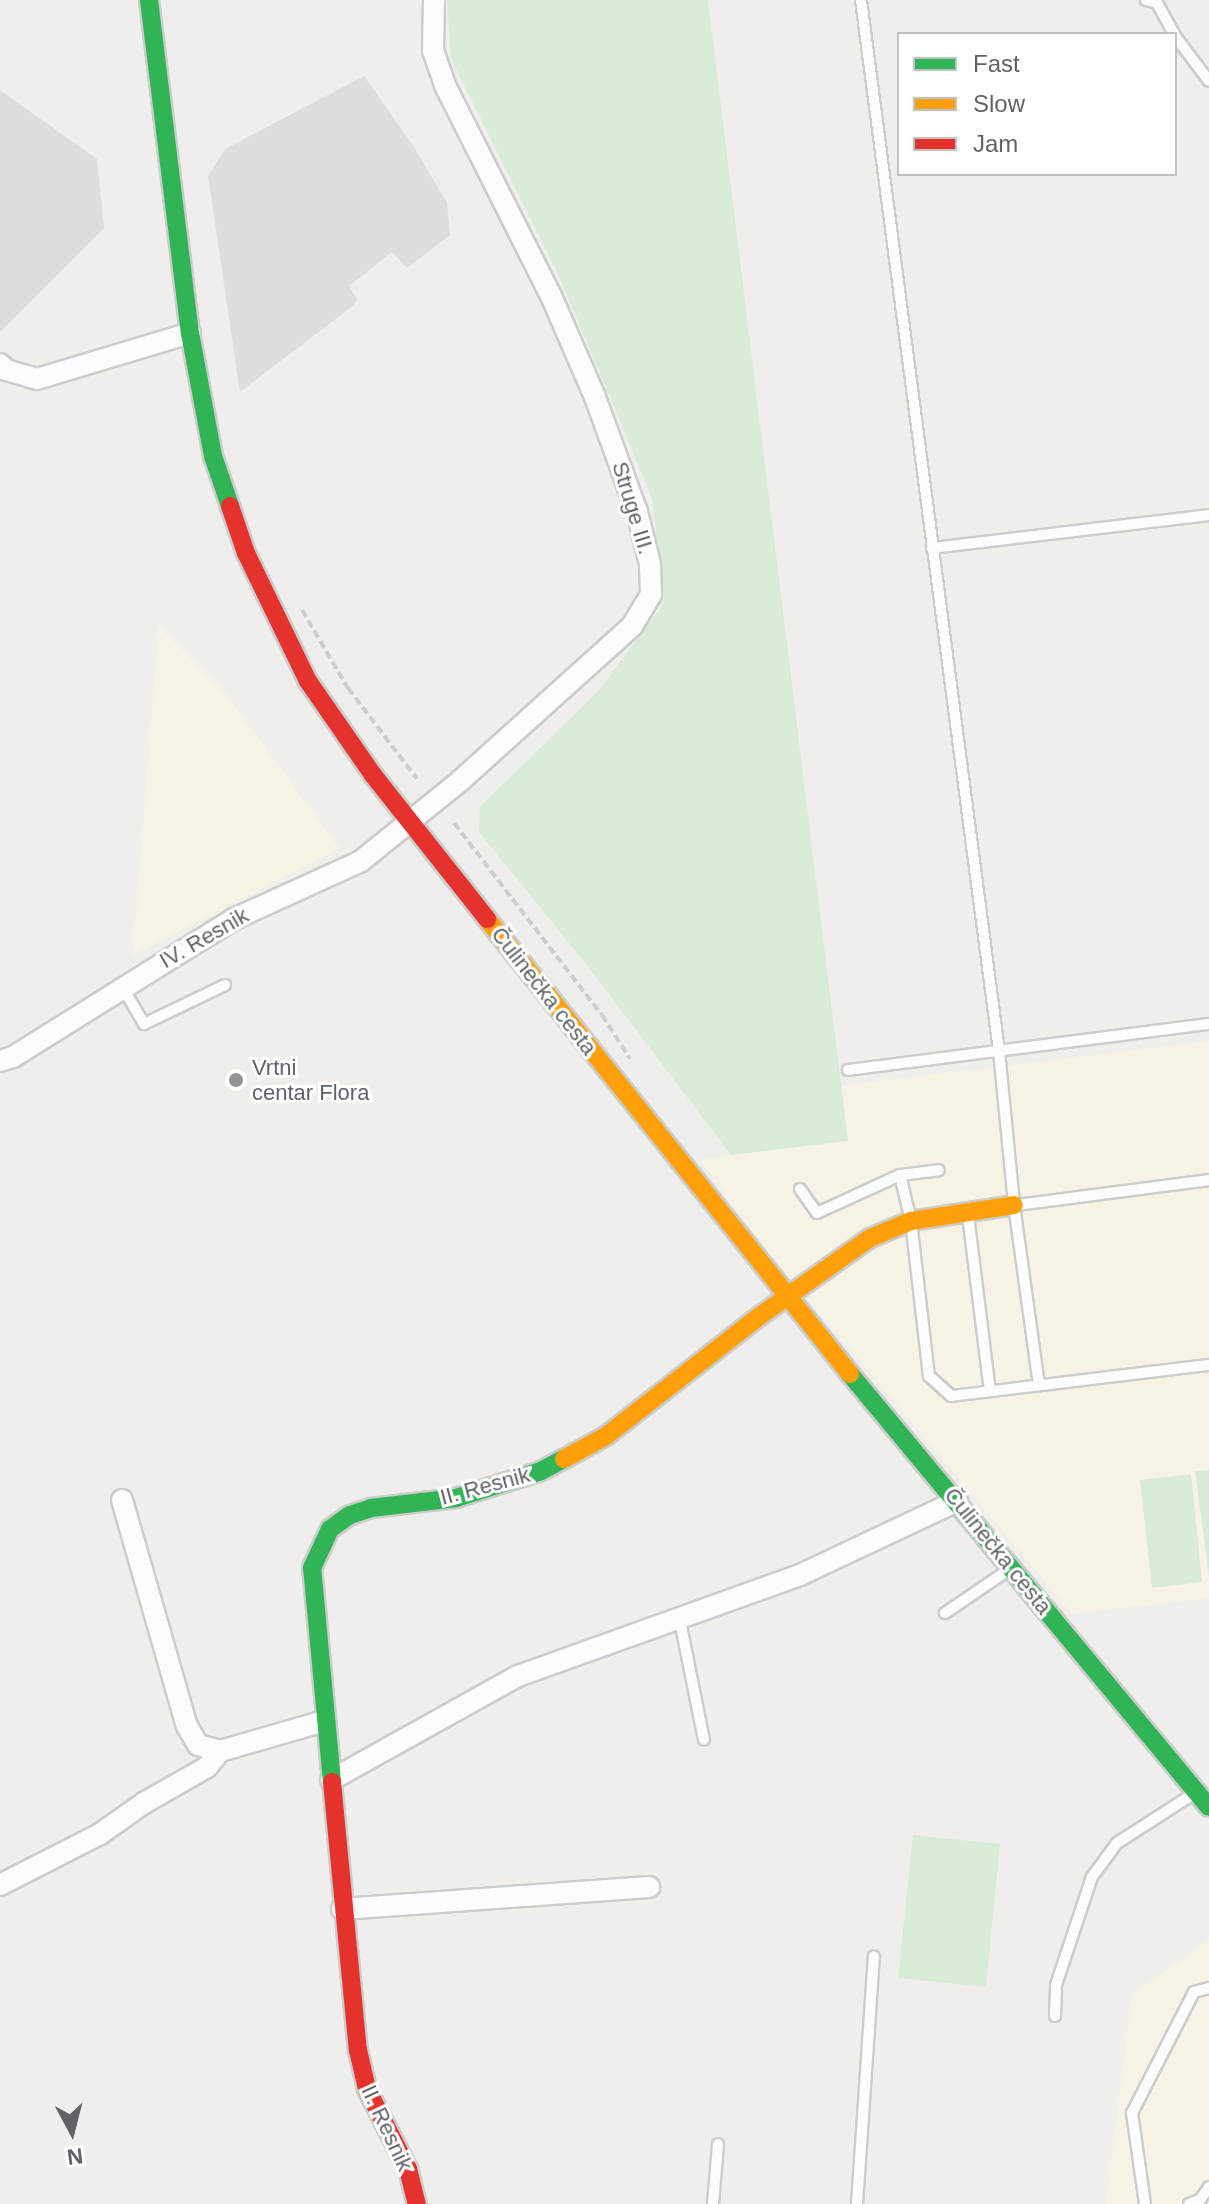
<!DOCTYPE html>
<meta charset="utf-8">
<style>
body{margin:0}
#map{position:relative;width:1209px;height:2204px;overflow:hidden;background:#efeeea;font-family:Helvetica,sans-serif}
div>[style]{position:absolute}
.commercial>*{inset:0;background:#f7f3e4}
.industrial>*{inset:0;background:#dfddda}
.green>*{inset:0;background:#d8ebd6}
.path>*{height:4px;margin-top:-2px;transform-origin:0;background:repeating-linear-gradient(90deg,#cacfcc 0 8px,transparent 0 12px)}
.roads{filter:drop-shadow(2px 0 #cbcccc) drop-shadow(-2px 0 #cbcccc) drop-shadow(0 2px #cbcccc) drop-shadow(0 -2px #cbcccc)}
.lane>*{height:10px;margin:-5px;padding:0 5px;transform-origin:5px;border-radius:5px;background:#fdfcfc}
.street>*{height:20px;margin:-10px;padding:0 10px;transform-origin:10px;border-radius:10px;background:#fdfcfc}
.fast>*{height:18px;margin:-9px;padding:0 9px;transform-origin:9px;border-radius:9px;background:#30b455}
.slow>*{height:18px;margin:-9px;padding:0 9px;transform-origin:9px;border-radius:9px;background:#ff9f0a}
.jam>*{height:18px;margin:-9px;padding:0 9px;transform-origin:9px;border-radius:9px;background:#e5322d}
.dots>*{width:22px;height:22px;translate:-50% -50%;box-sizing:border-box;border:4px solid #fff;border-radius:50%}
span{translate:-50% -50%;white-space:nowrap;text-align:center;line-height:1.15;-webkit-text-stroke:6px #fff;paint-order:stroke}
.street-label{font-size:22px;color:#5f6368}
.poi-label{font-size:22px;color:#5f6368}
.left{translate:0 -50%;text-align:left}
.legend{position:absolute;left:897px;top:32px;width:280px;height:144px;box-sizing:border-box;background:#fff;border:2px solid #bfc1c3;margin:0;padding:10px 14px;list-style:none;font-size:24px;color:#5f6368}
.legend li{display:flex;align-items:center;gap:16px;height:40px}
.legend b{width:40px;border:2px solid #bfc1c3}
.north{position:absolute;left:32px;top:2092px;width:80px;height:80px;-webkit-text-stroke:6px #fff;paint-order:stroke;rotate:173deg;font-size:22px;font-weight:700;line-height:32px;text-align:center;color:#5f6368}
.north::after{content:'';display:block;margin:auto;width:28px;height:36px;background:#5f6368;clip-path:polygon(50% 0,100% 100%,50% 72%,0 100%)}
</style>
<div id="map">
<div class="commercial">
<div style="clip-path:polygon(159px 626px,225px 693px,339px 848px,133px 955px)"></div>
<div style="clip-path:polygon(1209px 1041px,1209px 1598px,1072px 1614px,764px 1247px,699px 1159px,848px 1141px,841px 1086px)"></div>
<div style="clip-path:polygon(1209px 1940px,1209px 2204px,1106px 2204px,1132px 1995px)"></div>
</div>
<div class="industrial">
<div style="clip-path:polygon(364px 76px,414px 147px,447px 203px,450px 235px,407px 268px,392px 252px,349px 286px,357px 299px,354px 305px,240px 392px,208px 176px,225px 149px)"></div>
<div style="clip-path:polygon(0 90px,97px 159px,104px 228px,0 332px)"></div>
</div>
<div class="green">
<div style="clip-path:polygon(447px 0,708px 0,848px 1141px,731px 1155px,590px 969px,479px 832px,480px 807px,599px 690px,664px 603px,652px 498px,559px 276px,451px 59px)"></div>
<div style="clip-path:polygon(1209px 1470px,1209px 1576px,1195px 1471px)"></div>
<div style="clip-path:polygon(1191px 1474px,1202px 1582px,1152px 1588px,1140px 1480px)"></div>
<div style="clip-path:polygon(913px 1835px,1000px 1844px,986px 1987px,898px 1978px)"></div>
</div>
<div class="path">
<div style="left:302px;top:610px;width:91px;rotate:59.5deg"></div>
<div style="left:348px;top:688px;width:114px;rotate:52.8deg"></div>
<div style="left:454px;top:823px;width:242px;rotate:52.4deg"></div>
<div style="left:602px;top:1015px;width:52px;rotate:57.5deg"></div>
</div>
<div class="roads">
<div class="lane">
<div style="left:861px;top:0;width:1060px;rotate:82.52deg"></div>
<div style="left:999px;top:1051px;width:155px;rotate:84.4deg"></div>
<div style="left:1014px;top:1205px;width:182px;rotate:82.1deg"></div>
<div style="left:1146px;top:0;width:11px;rotate:15deg"></div>
<div style="left:1157px;top:3px;width:35px;rotate:61deg"></div>
<div style="left:1175px;top:36px;width:56px;rotate:52.9deg"></div>
<div style="left:932px;top:548px;width:279px;rotate:-6.8deg"></div>
<div style="left:123px;top:988px;width:42px;rotate:59.7deg"></div>
<div style="left:144px;top:1024px;width:90px;rotate:-25.7deg"></div>
<div style="left:848px;top:1070px;width:364px;rotate:-7.3deg"></div>
<div style="left:900px;top:1175px;width:47px;rotate:76.6deg"></div>
<div style="left:911px;top:1221px;width:156px;rotate:83.4deg"></div>
<div style="left:929px;top:1376px;width:30px;rotate:42deg"></div>
<div style="left:951px;top:1396px;width:260px;rotate:-6.9deg"></div>
<div style="left:800px;top:1189px;width:29px;rotate:55deg"></div>
<div style="left:817px;top:1213px;width:91px;rotate:-24.6deg"></div>
<div style="left:900px;top:1175px;width:39px;rotate:-7deg"></div>
<div style="left:1017px;top:1205px;width:194px;rotate:-7.4deg"></div>
<div style="left:968px;top:1215px;width:177px;rotate:82.9deg"></div>
<div style="left:945px;top:1613px;width:78px;rotate:-34.1deg"></div>
<div style="left:679px;top:1616px;width:126px;rotate:78.6deg"></div>
<div style="left:1055px;top:2016px;width:31px;rotate:-88deg"></div>
<div style="left:1056px;top:1985px;width:114px;rotate:-71.6deg"></div>
<div style="left:1092px;top:1877px;width:42px;rotate:-53.7deg"></div>
<div style="left:1117px;top:1843px;width:93px;rotate:-32.7deg"></div>
<div style="left:713px;top:2204px;width:60px;rotate:-85.2deg"></div>
<div style="left:857px;top:2204px;width:248px;rotate:-86.1deg"></div>
<div style="left:1145px;top:2204px;width:92px;rotate:-98.1deg"></div>
<div style="left:1132px;top:2113px;width:136px;rotate:-62.9deg"></div>
<div style="left:1194px;top:1992px;width:16px;rotate:-15deg"></div>
<div style="left:1189px;top:2204px;width:12px;rotate:-20deg"></div>
<div style="left:1200px;top:2200px;width:16px;rotate:-55deg"></div>
</div>
<div class="street">
<div style="left:0;top:364px;width:8px;rotate:45deg"></div>
<div style="left:6px;top:370px;width:32px;rotate:16deg"></div>
<div style="left:37px;top:379px;width:160px;rotate:-16.7deg"></div>
<div style="left:0;top:1061px;width:14px;rotate:-17deg"></div>
<div style="left:13px;top:1057px;width:261px;rotate:-32deg"></div>
<div style="left:234px;top:919px;width:140px;rotate:-24.5deg"></div>
<div style="left:361px;top:861px;width:127px;rotate:-38.9deg"></div>
<div style="left:460px;top:781px;width:232px;rotate:-42deg"></div>
<div style="left:632px;top:626px;width:37px;rotate:-59deg"></div>
<div style="left:651px;top:594px;width:30px;rotate:-92deg"></div>
<div style="left:650px;top:564px;width:54px;rotate:-104deg"></div>
<div style="left:637px;top:512px;width:122px;rotate:-110.1deg"></div>
<div style="left:595px;top:397px;width:110px;rotate:-113.5deg"></div>
<div style="left:551px;top:296px;width:236px;rotate:-116.7deg"></div>
<div style="left:445px;top:85px;width:36px;rotate:-109deg"></div>
<div style="left:433px;top:51px;width:51px;rotate:-88.9deg"></div>
<div style="left:122px;top:1500px;width:235px;rotate:74deg"></div>
<div style="left:187px;top:1726px;width:22px;rotate:60deg"></div>
<div style="left:198px;top:1745px;width:23px;rotate:15deg"></div>
<div style="left:331px;top:1780px;width:214px;rotate:-29.1deg"></div>
<div style="left:518px;top:1676px;width:300px;rotate:-19.7deg"></div>
<div style="left:800px;top:1575px;width:174px;rotate:-25.2deg"></div>
<div style="left:0;top:1885px;width:112px;rotate:-27deg"></div>
<div style="left:100px;top:1834px;width:54px;rotate:-35.2deg"></div>
<div style="left:144px;top:1803px;width:73px;rotate:-29.7deg"></div>
<div style="left:207px;top:1767px;width:21px;rotate:-51deg"></div>
<div style="left:220px;top:1751px;width:108px;rotate:-16.1deg"></div>
<div style="left:342px;top:1909px;width:308px;rotate:-4.1deg"></div>
</div>
<div class="fast">
<div style="left:149px;top:0;width:336px;rotate:83deg"></div>
<div style="left:190px;top:333px;width:125px;rotate:79.4deg"></div>
<div style="left:213px;top:456px;width:53px;rotate:71.2deg"></div>
<div style="left:850px;top:1374px;width:562px;rotate:50.34deg"></div>
<div style="left:332px;top:1782px;width:215px;rotate:-95.3deg"></div>
<div style="left:312px;top:1568px;width:43px;rotate:-65.2deg"></div>
<div style="left:330px;top:1529px;width:24px;rotate:-35deg"></div>
<div style="left:350px;top:1515px;width:22px;rotate:-18deg"></div>
<div style="left:371px;top:1508px;width:86px;rotate:-6.7deg"></div>
<div style="left:456px;top:1498px;width:89px;rotate:-17.6deg"></div>
<div style="left:541px;top:1471px;width:26px;rotate:-28deg"></div>
</div>
<div class="slow">
<div style="left:487px;top:919px;width:582px;rotate:51.42deg"></div>
<div style="left:564px;top:1459px;width:48px;rotate:-28.7deg"></div>
<div style="left:606px;top:1436px;width:192px;rotate:-38deg"></div>
<div style="left:757px;top:1318px;width:138px;rotate:-35.3deg"></div>
<div style="left:870px;top:1238px;width:44px;rotate:-22.5deg"></div>
<div style="left:911px;top:1221px;width:104px;rotate:-8.8deg"></div>
</div>
<div class="jam">
<div style="left:230px;top:506px;width:50px;rotate:71.2deg"></div>
<div style="left:246px;top:553px;width:142px;rotate:64.2deg"></div>
<div style="left:308px;top:681px;width:114px;rotate:55.3deg"></div>
<div style="left:373px;top:775px;width:184px;rotate:51.6deg"></div>
<div style="left:332px;top:1782px;width:269px;rotate:84.5deg"></div>
<div style="left:358px;top:2050px;width:40px;rotate:77deg"></div>
<div style="left:367px;top:2089px;width:90px;rotate:62.9deg"></div>
<div style="left:408px;top:2169px;width:36px;rotate:76deg"></div>
</div>
</div>
<div class="dots">
<div style="left:236px;top:1080px;background:#919496"></div>
</div>
<div class="street-label">
<span style="left:633px;top:508px;rotate:73deg">Struge III.</span>
<span style="left:204px;top:938px;rotate:-30deg">IV. Resnik</span>
<span style="left:544px;top:991px;rotate:52deg">Čulinečka cesta</span>
<span style="left:485px;top:1486px;rotate:-15deg">II. Resnik</span>
<span style="left:998px;top:1551px;rotate:51deg">Čulinečka cesta</span>
<span style="left:387px;top:2128px;rotate:65deg">II. Resnik</span>
</div>
<div class="poi-label">
<span class="left" style="left:252px;top:1080px">Vrtni<br>centar Flora</span>
</div>
<ul class="legend">
<li><b style="height:10px;background:#30b455"></b>Fast</li>
<li><b style="height:10px;background:#ff9f0a"></b>Slow</li>
<li><b style="height:10px;background:#e5322d"></b>Jam</li>
</ul>
<div class="north">N</div>
</div>
